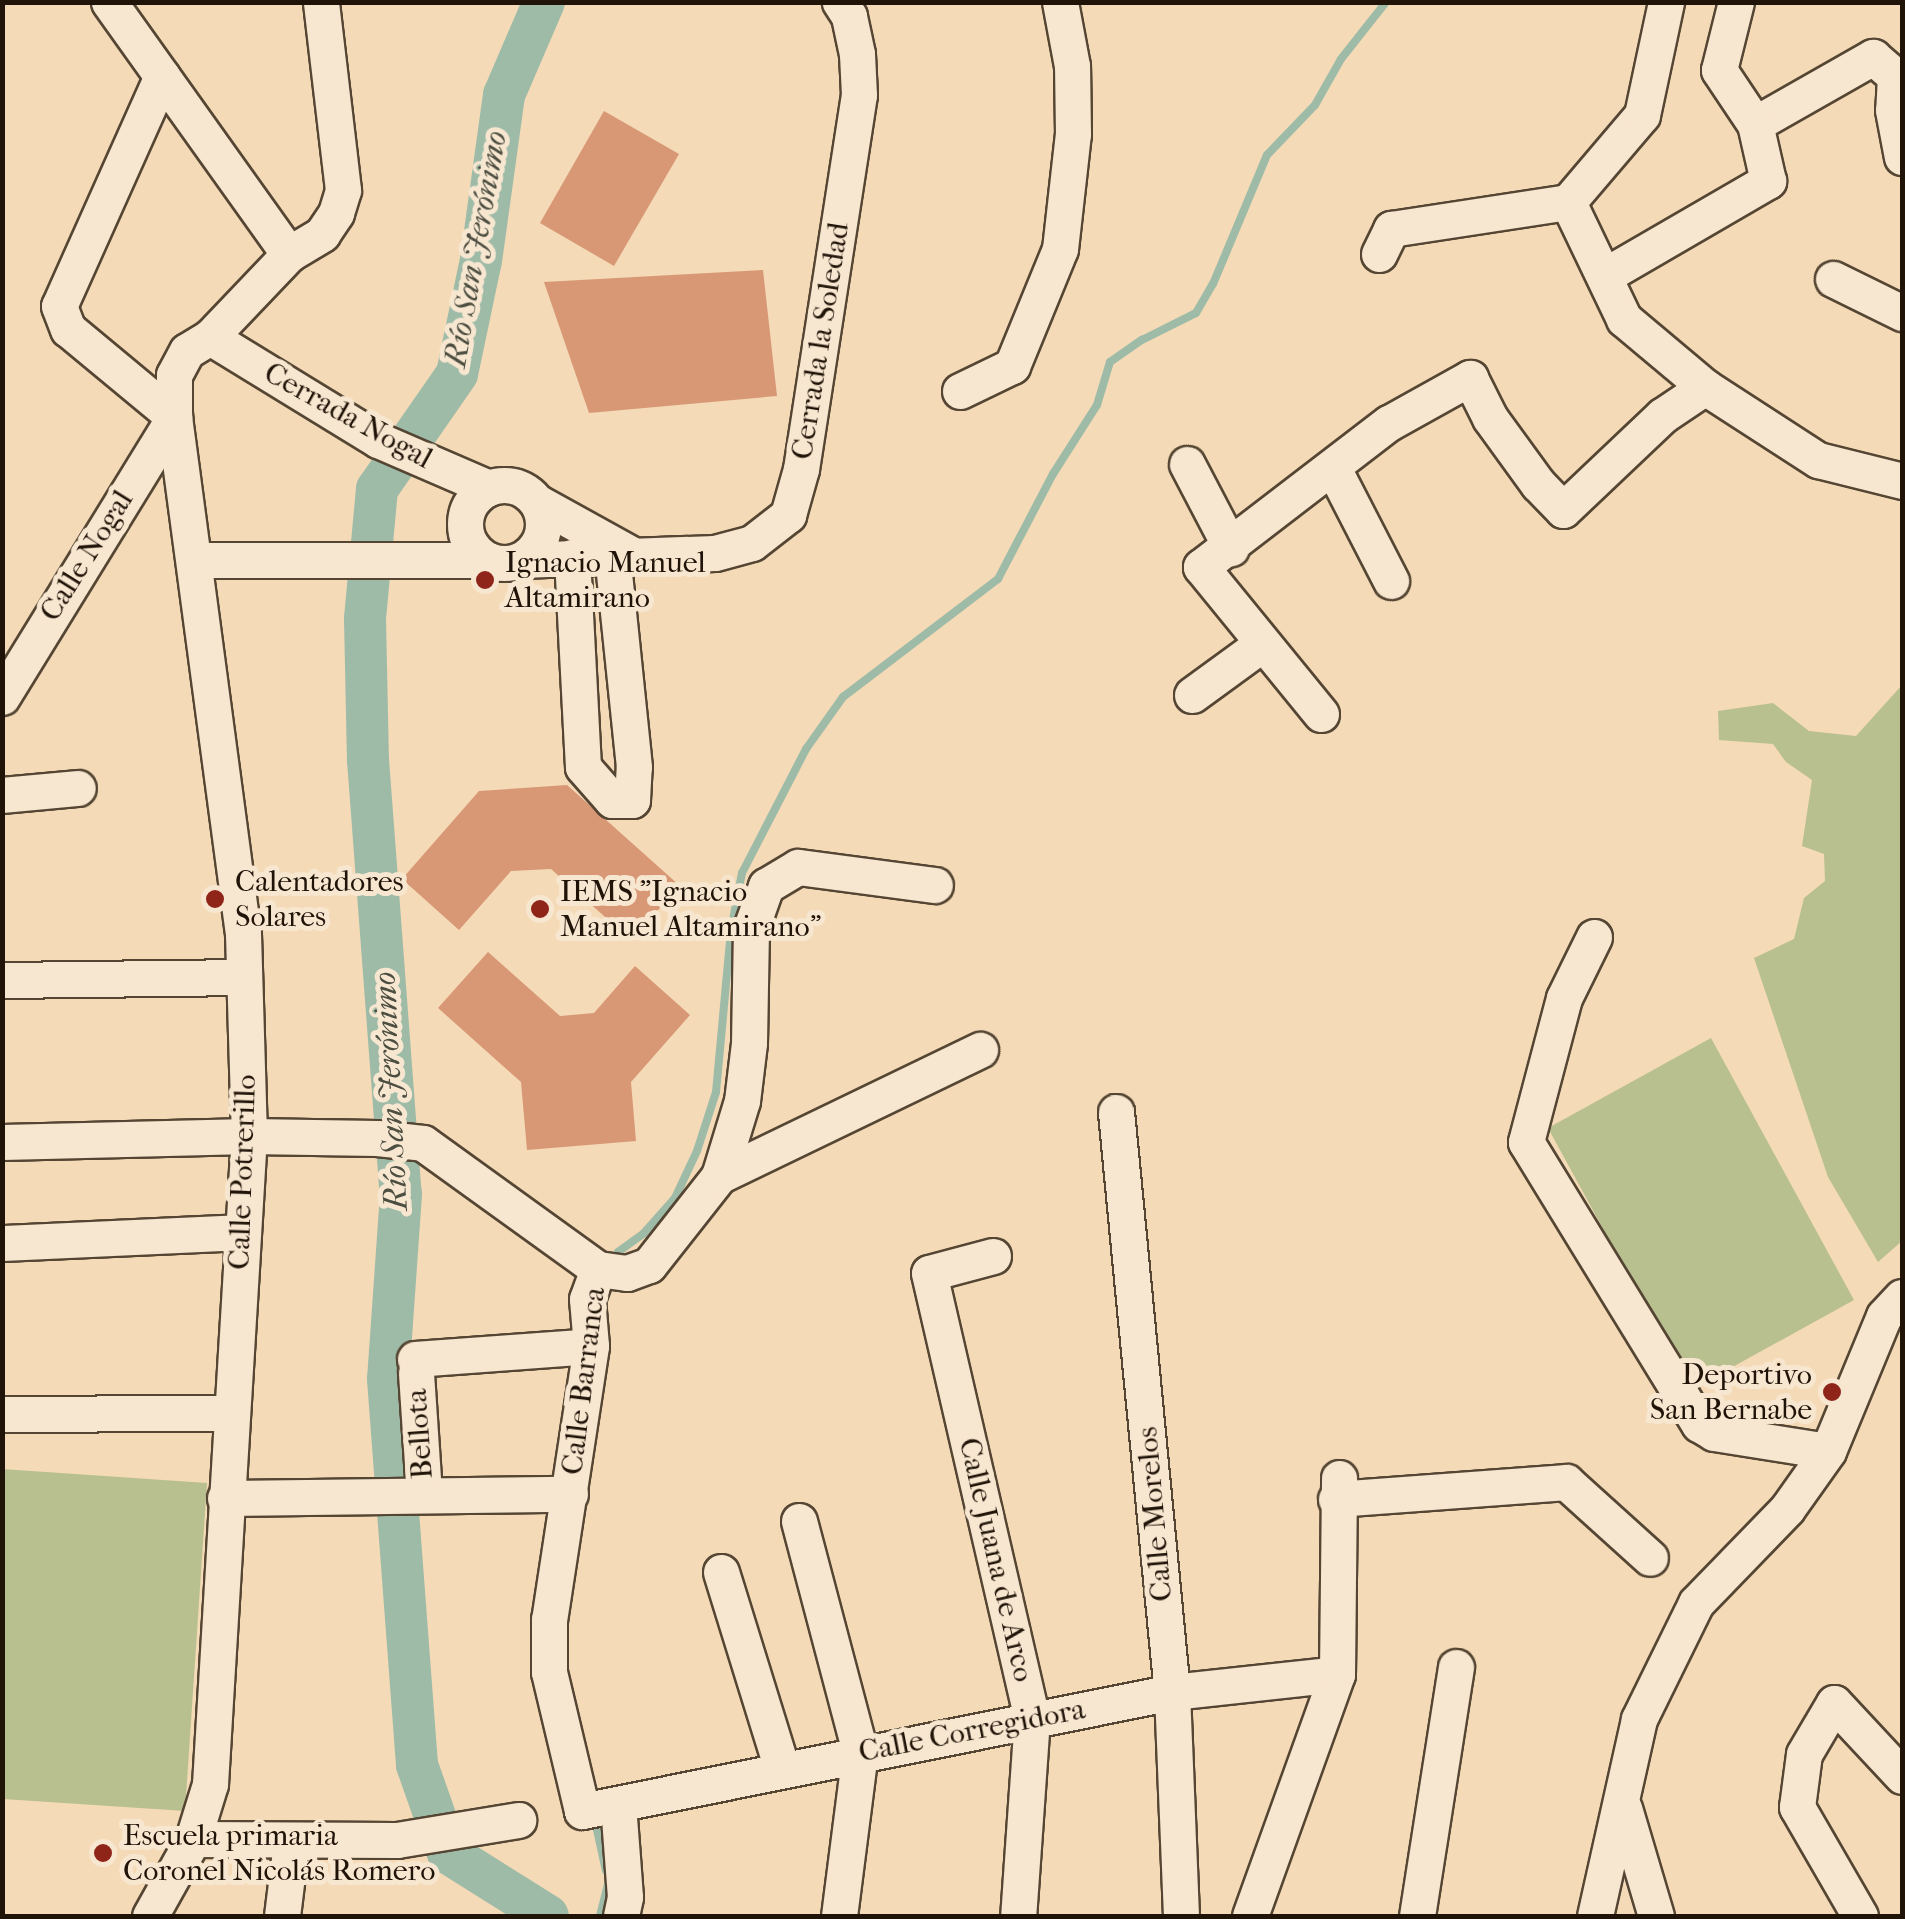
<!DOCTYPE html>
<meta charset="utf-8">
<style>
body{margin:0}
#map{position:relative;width:1905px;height:1919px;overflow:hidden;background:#f4dab6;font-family:"IM FELL French Canon",serif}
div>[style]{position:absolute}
.green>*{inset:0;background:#b9c090}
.stream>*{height:8px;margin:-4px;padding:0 4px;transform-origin:4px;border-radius:4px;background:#9ebba8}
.river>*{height:42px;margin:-21px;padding:0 21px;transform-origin:21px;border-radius:21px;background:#9ebba8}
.building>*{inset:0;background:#d89876}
.roads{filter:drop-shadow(2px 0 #554634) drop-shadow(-2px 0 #554634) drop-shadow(0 2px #554634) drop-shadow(0 -2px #554634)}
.minor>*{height:35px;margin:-17.5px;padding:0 17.5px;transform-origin:17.5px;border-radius:17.5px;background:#f8e7d0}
.minor>.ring{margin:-17.5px;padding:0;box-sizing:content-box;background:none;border:35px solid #f8e7d0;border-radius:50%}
.dots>*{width:28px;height:28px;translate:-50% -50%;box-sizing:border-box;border:5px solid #f8e7d0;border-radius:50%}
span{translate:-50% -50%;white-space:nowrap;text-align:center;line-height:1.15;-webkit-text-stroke:10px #f8e7d0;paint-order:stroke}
.street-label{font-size:30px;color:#201409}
.poi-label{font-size:30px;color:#201409}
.left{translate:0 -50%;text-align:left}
.right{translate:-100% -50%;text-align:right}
.water-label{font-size:32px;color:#4c4e41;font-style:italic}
.frame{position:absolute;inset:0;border:5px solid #201409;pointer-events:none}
</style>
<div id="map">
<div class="green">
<div style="clip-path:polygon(1902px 685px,1902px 1241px,1878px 1262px,1828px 1177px,1754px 958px,1794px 939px,1804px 898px,1825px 881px,1824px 854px,1802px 846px,1812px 780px,1786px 762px,1773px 744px,1719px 740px,1718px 711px,1773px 703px,1809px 731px,1856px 736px)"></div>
<div style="clip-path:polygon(1711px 1038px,1854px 1300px,1691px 1390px,1548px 1128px)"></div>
<div style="clip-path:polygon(2px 1469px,207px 1483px,185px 1811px,3px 1799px)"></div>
</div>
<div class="stream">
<div style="left:615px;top:1263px;width:11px;rotate:-75deg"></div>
<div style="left:618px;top:1252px;width:32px;rotate:-36deg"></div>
<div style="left:644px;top:1233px;width:47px;rotate:-48.5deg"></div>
<div style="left:675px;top:1198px;width:52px;rotate:-64.9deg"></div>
<div style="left:697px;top:1151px;width:62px;rotate:-72.1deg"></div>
<div style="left:716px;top:1092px;width:163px;rotate:-84.7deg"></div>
<div style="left:731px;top:930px;width:58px;rotate:-79.1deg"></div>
<div style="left:742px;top:873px;width:140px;rotate:-62.7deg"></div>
<div style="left:806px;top:749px;width:64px;rotate:-54.6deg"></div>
<div style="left:843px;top:697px;width:195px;rotate:-37.3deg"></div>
<div style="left:998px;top:579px;width:119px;rotate:-62.4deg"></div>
<div style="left:1053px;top:474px;width:82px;rotate:-57.5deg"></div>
<div style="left:1097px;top:405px;width:45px;rotate:-73.2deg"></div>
<div style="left:1110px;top:362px;width:39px;rotate:-35deg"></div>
<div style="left:1142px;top:340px;width:60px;rotate:-26.6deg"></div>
<div style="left:1196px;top:313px;width:34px;rotate:-60deg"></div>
<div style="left:1213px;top:284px;width:140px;rotate:-67.3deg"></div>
<div style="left:1267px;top:155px;width:69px;rotate:-46.2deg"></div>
<div style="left:1315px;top:105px;width:53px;rotate:-60.5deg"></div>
<div style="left:1341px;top:59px;width:73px;rotate:-51.7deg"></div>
<div style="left:594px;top:1816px;width:56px;rotate:77.7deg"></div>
<div style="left:600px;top:1916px;width:32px;rotate:-76deg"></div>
</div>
<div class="river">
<div style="left:544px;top:2px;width:101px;rotate:113.3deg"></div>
<div style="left:504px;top:95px;width:167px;rotate:97.9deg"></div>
<div style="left:481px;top:260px;width:116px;rotate:101.9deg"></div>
<div style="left:457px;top:374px;width:140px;rotate:124.8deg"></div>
<div style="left:377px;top:489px;width:131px;rotate:95.3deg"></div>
<div style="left:365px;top:619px;width:141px;rotate:88.8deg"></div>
<div style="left:368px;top:760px;width:435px;rotate:85.7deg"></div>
<div style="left:401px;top:1194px;width:185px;rotate:94deg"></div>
<div style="left:388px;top:1379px;width:387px;rotate:85.7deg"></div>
<div style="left:417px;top:1765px;width:93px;rotate:70.6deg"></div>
<div style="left:448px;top:1853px;width:118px;rotate:32.2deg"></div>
</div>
<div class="building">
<div style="clip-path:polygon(604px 111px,679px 154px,614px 266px,540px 223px)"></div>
<div style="clip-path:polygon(763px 270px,777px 396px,589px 413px,544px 282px)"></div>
<div style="clip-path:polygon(567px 785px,680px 886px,631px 940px,551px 869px,511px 871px,459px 930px,402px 879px,479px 791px)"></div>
<div style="clip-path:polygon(488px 952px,560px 1016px,594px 1013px,635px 966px,690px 1015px,631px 1082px,636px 1141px,527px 1150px,521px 1082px,438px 1008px)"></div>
</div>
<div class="roads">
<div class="minor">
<div style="left:109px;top:2px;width:310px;rotate:54.5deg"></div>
<div style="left:162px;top:76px;width:252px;rotate:114.1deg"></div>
<div style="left:59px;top:306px;width:25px;rotate:69deg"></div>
<div style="left:68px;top:329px;width:138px;rotate:39.7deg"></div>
<div style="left:1755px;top:124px;width:136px;rotate:-29.6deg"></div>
<div style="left:1873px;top:57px;width:29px;rotate:41deg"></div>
<div style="left:1895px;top:76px;width:34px;rotate:93deg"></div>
<div style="left:1893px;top:110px;width:48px;rotate:79.2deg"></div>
<div style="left:1568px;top:202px;width:130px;rotate:64.4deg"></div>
<div style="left:1624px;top:319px;width:106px;rotate:40deg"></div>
<div style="left:1705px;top:387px;width:135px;rotate:32.9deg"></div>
<div style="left:1818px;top:460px;width:87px;rotate:14deg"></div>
<div style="left:1568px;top:202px;width:114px;rotate:-49.6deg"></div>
<div style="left:1642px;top:115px;width:116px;rotate:-78deg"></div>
<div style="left:1379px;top:254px;width:28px;rotate:-64deg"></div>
<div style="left:1391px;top:229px;width:179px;rotate:-8.7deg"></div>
<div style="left:1604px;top:276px;width:190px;rotate:-30.1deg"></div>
<div style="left:1768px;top:181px;width:58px;rotate:-102.8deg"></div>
<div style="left:1755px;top:124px;width:65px;rotate:-123.7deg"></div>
<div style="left:1719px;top:70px;width:70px;rotate:-76deg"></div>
<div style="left:1833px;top:279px;width:77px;rotate:26.2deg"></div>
<div style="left:210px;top:337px;width:197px;rotate:31.5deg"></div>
<div style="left:378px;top:440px;width:121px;rotate:23.4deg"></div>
<div style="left:960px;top:391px;width:58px;rotate:-25.7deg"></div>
<div style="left:1012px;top:366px;width:126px;rotate:-67.7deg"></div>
<div style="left:1060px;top:249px;width:116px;rotate:-83.6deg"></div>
<div style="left:1073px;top:134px;width:68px;rotate:-90.8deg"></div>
<div style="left:1072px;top:66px;width:65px;rotate:-100.6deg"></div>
<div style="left:1187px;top:464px;width:95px;rotate:62.4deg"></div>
<div style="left:1333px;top:468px;width:127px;rotate:62.8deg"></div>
<div class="ring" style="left:465px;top:485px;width:43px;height:43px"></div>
<div style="left:537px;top:502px;width:107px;rotate:29deg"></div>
<div style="left:572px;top:557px;width:210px;rotate:87deg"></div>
<div style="left:583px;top:767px;width:44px;rotate:48.7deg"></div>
<div style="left:612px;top:800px;width:20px"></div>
<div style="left:632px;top:800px;width:33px;rotate:-87deg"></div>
<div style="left:634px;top:767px;width:213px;rotate:-95.9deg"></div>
<div style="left:194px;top:560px;width:294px"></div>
<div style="left:521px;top:560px;width:194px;rotate:-2.1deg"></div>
<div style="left:715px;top:553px;width:38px;rotate:-15deg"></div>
<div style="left:752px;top:543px;width:46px;rotate:-37.9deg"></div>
<div style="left:788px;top:515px;width:48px;rotate:-74.2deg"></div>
<div style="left:801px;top:469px;width:378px;rotate:-81.2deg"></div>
<div style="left:859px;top:95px;width:41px;rotate:-92.8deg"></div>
<div style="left:857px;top:54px;width:39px;rotate:-102deg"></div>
<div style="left:849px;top:16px;width:17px;rotate:-123deg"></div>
<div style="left:1192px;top:695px;width:87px;rotate:-36.1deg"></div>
<div style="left:2px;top:697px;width:329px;rotate:-58.4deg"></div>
<div style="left:1321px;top:714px;width:190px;rotate:-129.2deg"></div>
<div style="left:1201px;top:567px;width:237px;rotate:-37.5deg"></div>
<div style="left:1389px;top:423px;width:93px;rotate:-29.1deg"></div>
<div style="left:1470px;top:378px;width:45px;rotate:63.4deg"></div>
<div style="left:1490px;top:418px;width:82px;rotate:54deg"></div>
<div style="left:1538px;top:484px;width:36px;rotate:46deg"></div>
<div style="left:1563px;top:510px;width:137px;rotate:-43.5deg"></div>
<div style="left:1662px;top:416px;width:52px;rotate:-34deg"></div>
<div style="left:2px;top:795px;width:76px;rotate:-5.3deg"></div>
<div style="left:1594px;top:937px;width:68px;rotate:116.2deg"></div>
<div style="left:1564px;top:998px;width:149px;rotate:104.8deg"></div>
<div style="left:1526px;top:1142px;width:331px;rotate:58.5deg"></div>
<div style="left:1699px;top:1424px;width:17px;rotate:31deg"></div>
<div style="left:1714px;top:1433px;width:115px;rotate:9deg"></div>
<div style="left:2px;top:980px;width:241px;rotate:-0.7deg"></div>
<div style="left:1116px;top:1112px;width:583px;rotate:84.49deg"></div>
<div style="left:1172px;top:1692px;width:224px;rotate:87.7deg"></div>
<div style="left:2px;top:1142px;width:247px;rotate:-1.4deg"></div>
<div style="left:249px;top:1136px;width:128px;rotate:0.9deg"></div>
<div style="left:377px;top:1138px;width:46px;rotate:6.2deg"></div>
<div style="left:423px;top:1143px;width:216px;rotate:35.8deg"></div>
<div style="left:598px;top:1269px;width:29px;rotate:8deg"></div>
<div style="left:627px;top:1273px;width:23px;rotate:-20deg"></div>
<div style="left:649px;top:1265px;width:113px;rotate:-51.8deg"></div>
<div style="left:719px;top:1176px;width:78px;rotate:-73deg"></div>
<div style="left:742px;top:1101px;width:58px;rotate:-83.1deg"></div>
<div style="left:749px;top:1043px;width:115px;rotate:-89deg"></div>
<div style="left:751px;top:928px;width:45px;rotate:-70.3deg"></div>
<div style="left:766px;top:886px;width:37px;rotate:-31deg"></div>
<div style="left:798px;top:867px;width:138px;rotate:7.5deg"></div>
<div style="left:719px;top:1176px;width:290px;rotate:-25.8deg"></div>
<div style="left:2px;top:1243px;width:241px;rotate:-2.6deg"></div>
<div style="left:993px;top:1256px;width:66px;rotate:165.1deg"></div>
<div style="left:929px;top:1273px;width:457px;rotate:77deg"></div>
<div style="left:1032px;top:1718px;width:198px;rotate:94deg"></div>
<div style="left:598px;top:1269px;width:32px;rotate:110deg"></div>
<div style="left:587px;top:1299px;width:47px;rotate:85.1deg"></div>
<div style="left:591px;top:1346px;width:276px;rotate:98.7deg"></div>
<div style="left:549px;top:1619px;width:53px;rotate:90deg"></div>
<div style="left:549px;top:1672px;width:143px;rotate:76.6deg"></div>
<div style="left:582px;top:1811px;width:602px;rotate:-11.4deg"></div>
<div style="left:1172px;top:1692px;width:166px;rotate:-6.2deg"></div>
<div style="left:415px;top:1359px;width:176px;rotate:-4.2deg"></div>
<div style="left:416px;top:1373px;width:122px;rotate:86.2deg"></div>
<div style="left:2px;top:1414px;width:229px;rotate:-0.3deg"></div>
<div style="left:225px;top:1498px;width:345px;rotate:-0.7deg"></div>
<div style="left:1336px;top:1499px;width:231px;rotate:-4.2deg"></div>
<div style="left:1566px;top:1482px;width:113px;rotate:42.1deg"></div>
<div style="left:799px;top:1521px;width:239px;rotate:75.2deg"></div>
<div style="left:860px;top:1752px;width:165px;rotate:97.3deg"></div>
<div style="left:721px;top:1572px;width:206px;rotate:72.8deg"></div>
<div style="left:618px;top:1804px;width:93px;rotate:85.7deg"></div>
<div style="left:625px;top:1897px;width:19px;rotate:102deg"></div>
<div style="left:1624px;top:1808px;width:113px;rotate:73.5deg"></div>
<div style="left:193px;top:1839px;width:204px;rotate:0.3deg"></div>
<div style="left:397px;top:1840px;width:123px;rotate:-9.4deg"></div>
<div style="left:150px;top:1916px;width:88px;rotate:-60.8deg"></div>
<div style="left:193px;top:1839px;width:58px;rotate:-72.8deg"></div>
<div style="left:210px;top:1784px;width:649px;rotate:-86.56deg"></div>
<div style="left:249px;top:1136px;width:202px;rotate:-91.7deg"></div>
<div style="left:243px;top:934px;width:522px;rotate:-97.6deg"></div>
<div style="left:174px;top:417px;width:42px;rotate:-90deg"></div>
<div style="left:174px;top:375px;width:27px;rotate:-62deg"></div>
<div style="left:187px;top:351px;width:27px;rotate:-31deg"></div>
<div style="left:210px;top:337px;width:115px;rotate:-46.4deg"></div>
<div style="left:289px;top:254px;width:39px;rotate:-31deg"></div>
<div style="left:322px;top:234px;width:25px;rotate:-56deg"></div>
<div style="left:336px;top:213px;width:24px;rotate:-73deg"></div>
<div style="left:343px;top:190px;width:189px;rotate:-96.7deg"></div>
<div style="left:282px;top:1916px;width:74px;rotate:-83deg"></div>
<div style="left:1250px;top:1916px;width:257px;rotate:-70.2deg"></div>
<div style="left:1337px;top:1674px;width:196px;rotate:-89.4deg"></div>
<div style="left:1417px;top:1916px;width:252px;rotate:-81.1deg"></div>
<div style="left:1595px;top:1916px;width:202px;rotate:-77.4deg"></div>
<div style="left:1639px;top:1719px;width:129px;rotate:-63.8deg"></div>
<div style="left:1696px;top:1603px;width:131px;rotate:-45.9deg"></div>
<div style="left:1787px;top:1509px;width:71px;rotate:-54.7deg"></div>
<div style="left:1828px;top:1451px;width:146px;rotate:-67.5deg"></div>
<div style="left:1884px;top:1316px;width:26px;rotate:-47deg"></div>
<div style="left:1860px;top:1916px;width:126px;rotate:-120deg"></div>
<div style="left:1797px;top:1807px;width:53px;rotate:-82.5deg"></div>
<div style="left:1804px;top:1754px;width:59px;rotate:-59.5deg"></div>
<div style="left:1834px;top:1703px;width:100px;rotate:47deg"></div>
</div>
</div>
<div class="dots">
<div style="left:485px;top:580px;background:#8f2418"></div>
<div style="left:215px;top:899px;background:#8f2418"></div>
<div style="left:540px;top:909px;background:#8f2418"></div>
<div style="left:1832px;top:1392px;background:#8f2418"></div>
<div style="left:103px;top:1853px;background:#8f2418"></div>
</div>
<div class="street-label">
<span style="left:821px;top:341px;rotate:-81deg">Cerrada la Soledad</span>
<span style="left:348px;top:416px;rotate:29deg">Cerrada Nogal</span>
<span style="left:87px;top:556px;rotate:-58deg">Calle Nogal</span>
<span style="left:243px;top:1172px;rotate:-88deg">Calle Potrerillo</span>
<span style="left:584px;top:1381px;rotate:-83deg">Calle Barranca</span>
<span style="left:420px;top:1434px;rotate:-94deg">Bellota</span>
<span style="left:1155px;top:1514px;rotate:-95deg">Calle Morelos</span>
<span style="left:996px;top:1560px;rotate:77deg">Calle Juana de Arco</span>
<span style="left:972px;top:1731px;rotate:-11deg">Calle Corregidora</span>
</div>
<div class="poi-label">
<span class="left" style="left:505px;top:580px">Ignacio Manuel<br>Altamirano</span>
<span class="left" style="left:235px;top:899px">Calentadores<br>Solares</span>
<span class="left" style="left:560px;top:909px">IEMS "Ignacio<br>Manuel Altamirano"</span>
<span class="right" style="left:1812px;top:1392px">Deportivo<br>San Bernabe</span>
<span class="left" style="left:123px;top:1853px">Escuela primaria<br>Coronel Nicolás Romero</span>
</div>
<div class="water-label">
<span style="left:476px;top:249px;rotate:-80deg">Río San Jerónimo</span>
<span style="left:391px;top:1091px;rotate:-93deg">Río San Jerónimo</span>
</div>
<div class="frame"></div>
</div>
